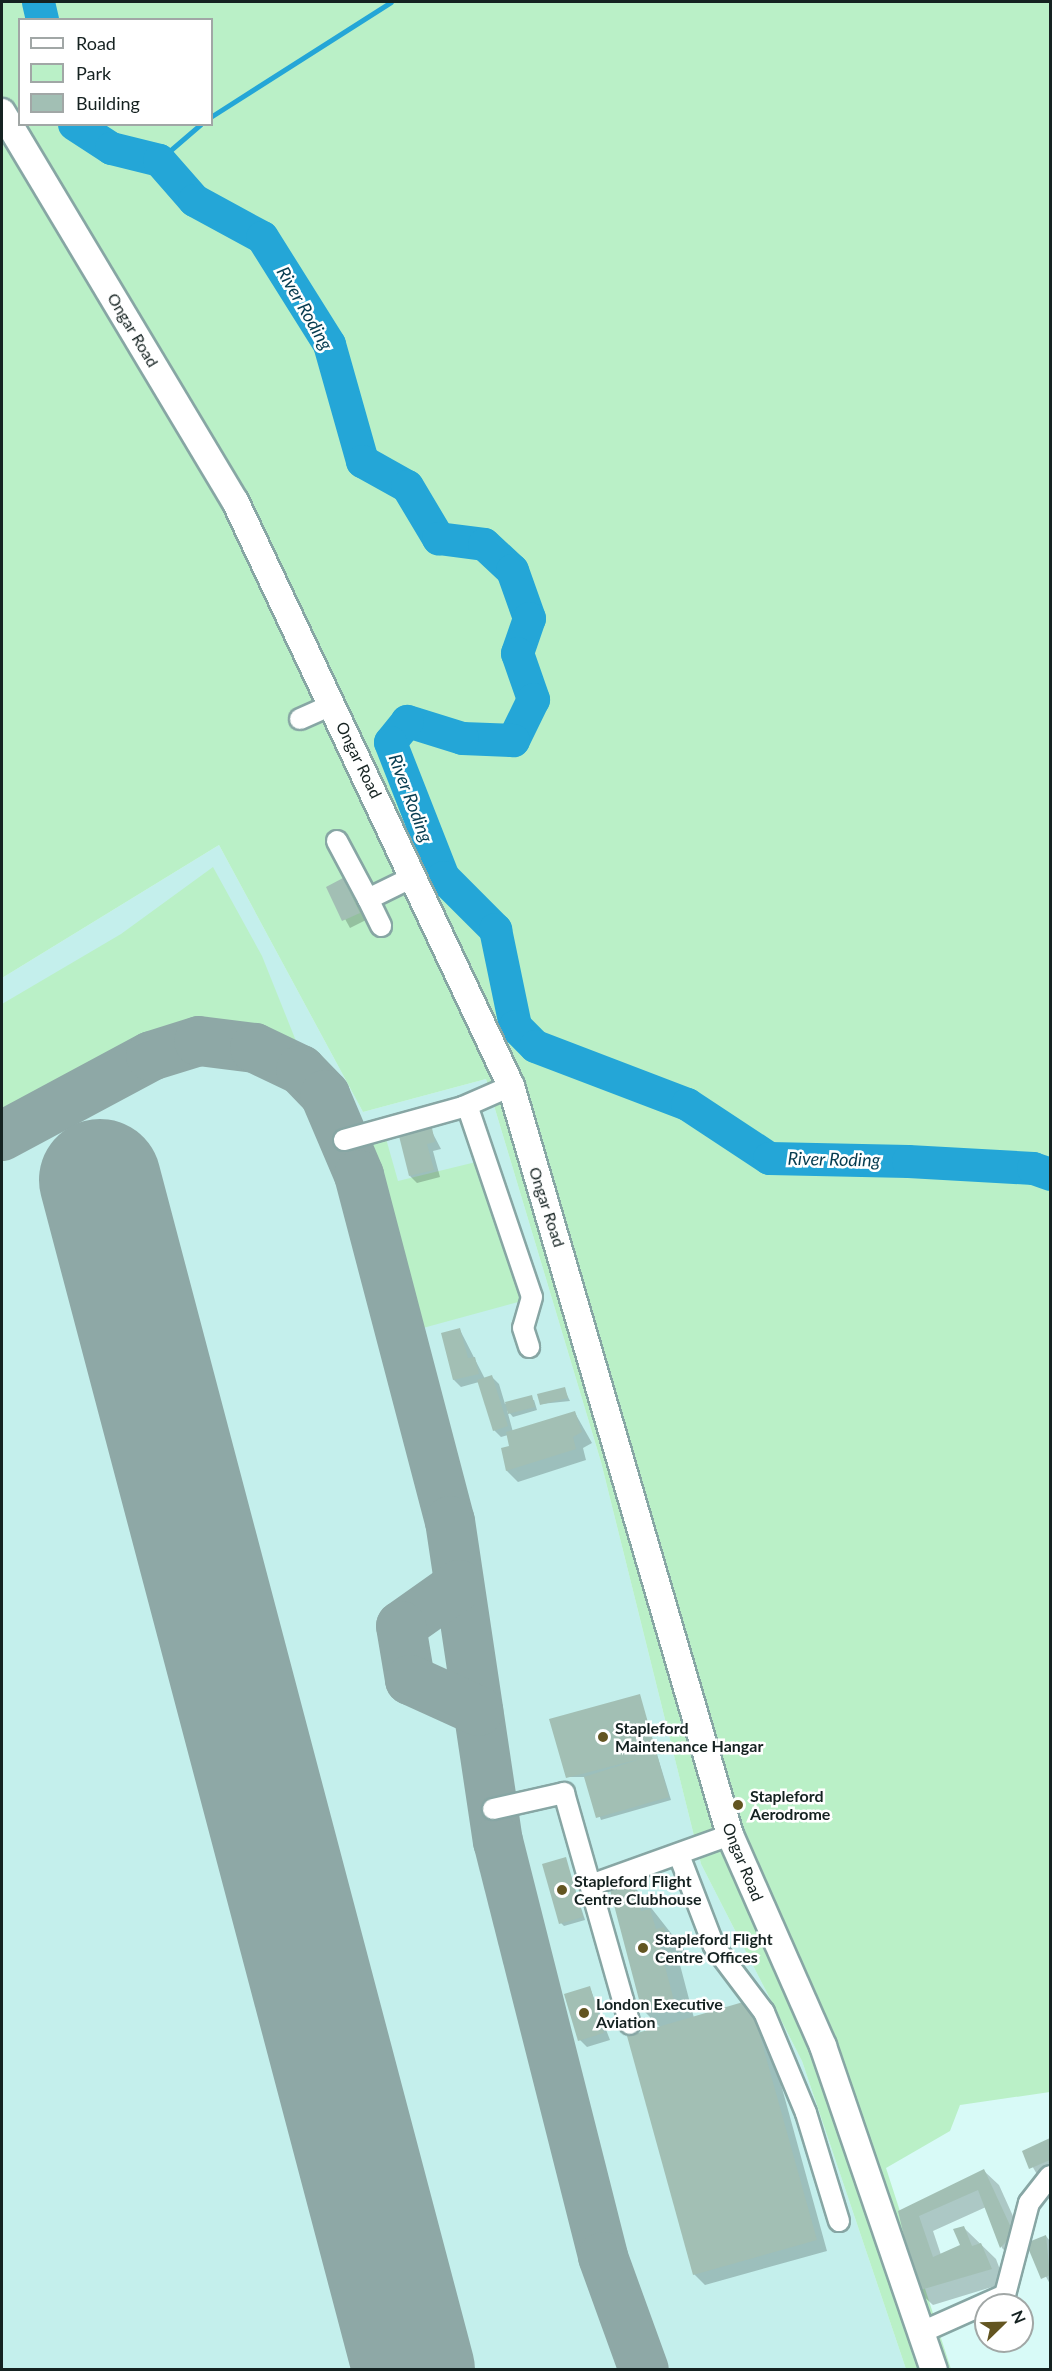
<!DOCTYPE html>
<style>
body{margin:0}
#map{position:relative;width:1052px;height:2371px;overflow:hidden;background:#d8faf7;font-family:Lato,sans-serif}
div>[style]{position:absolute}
.built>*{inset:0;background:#c4efec}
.green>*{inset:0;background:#baf0c7}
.shadow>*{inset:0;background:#0003}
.stream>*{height:5px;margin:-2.5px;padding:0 2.5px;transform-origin:2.5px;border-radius:2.5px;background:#24a6d7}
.river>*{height:33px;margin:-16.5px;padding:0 16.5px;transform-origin:16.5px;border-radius:16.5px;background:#24a6d7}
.taxiway>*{height:50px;margin:-25px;padding:0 25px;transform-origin:25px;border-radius:25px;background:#8ea8a6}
.runway>*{height:122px;margin:-61px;padding:0 61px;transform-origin:61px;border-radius:61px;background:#8ea8a6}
.building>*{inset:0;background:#a2bfb4}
.roads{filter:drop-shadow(2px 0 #87a6a4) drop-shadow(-2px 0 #87a6a4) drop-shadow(0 2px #87a6a4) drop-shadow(0 -2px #87a6a4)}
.minor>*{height:20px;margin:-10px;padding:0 10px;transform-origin:10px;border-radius:10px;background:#fff}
.major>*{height:26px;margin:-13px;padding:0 13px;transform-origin:13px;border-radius:13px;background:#fff}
.dots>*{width:16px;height:16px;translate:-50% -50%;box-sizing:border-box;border:3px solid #fff;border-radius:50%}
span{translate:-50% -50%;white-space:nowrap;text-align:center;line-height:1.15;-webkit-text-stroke:5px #fff;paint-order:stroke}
.street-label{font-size:16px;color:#152221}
.poi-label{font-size:16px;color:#152221;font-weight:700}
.left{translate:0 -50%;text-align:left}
.water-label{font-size:18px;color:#063c50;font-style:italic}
.frame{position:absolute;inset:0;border:3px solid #152221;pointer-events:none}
.legend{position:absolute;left:18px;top:18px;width:195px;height:108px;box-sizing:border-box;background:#fff;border:2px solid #a1a7a6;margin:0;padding:8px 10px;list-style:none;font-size:18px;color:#152221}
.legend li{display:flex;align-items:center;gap:12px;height:30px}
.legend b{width:30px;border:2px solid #a1a7a6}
.north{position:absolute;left:974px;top:2293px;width:60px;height:60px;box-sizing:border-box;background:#fff;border:2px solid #a1a7a6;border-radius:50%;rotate:67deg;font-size:16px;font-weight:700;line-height:24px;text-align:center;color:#152221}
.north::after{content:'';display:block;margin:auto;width:21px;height:27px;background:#635521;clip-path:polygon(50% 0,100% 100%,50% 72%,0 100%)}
</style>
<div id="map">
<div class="built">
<div style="clip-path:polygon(219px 845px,363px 1112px,486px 1079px,601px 1462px,701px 1864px,802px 2061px,906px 2369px,2px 2370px,2px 978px)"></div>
</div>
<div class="green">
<div style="clip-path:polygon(evenodd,2px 2px,1050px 2px,1050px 2092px,960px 2105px,950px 2131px,886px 2168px,951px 2369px,906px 2369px,802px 2061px,701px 1864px,601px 1462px,486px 1079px,363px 1112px,219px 845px,2px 978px,2px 2px,20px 20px,212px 20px,212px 124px,20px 124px,20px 20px)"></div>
<div style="clip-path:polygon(213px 867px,262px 956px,302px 1056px,251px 1028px,200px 1024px,68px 1075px,2px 1117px,2px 1004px,121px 934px)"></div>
<div style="clip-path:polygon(385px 1135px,398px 1181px,476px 1162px,522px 1301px,423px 1328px,370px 1140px)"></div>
</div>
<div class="shadow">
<div style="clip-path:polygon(343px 880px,366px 920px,350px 928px,328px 888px)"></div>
<div style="clip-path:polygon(431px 1130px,441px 1149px,433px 1151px,440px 1177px,417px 1183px,410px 1176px)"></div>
<div style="clip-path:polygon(460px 1330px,485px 1379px,492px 1377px,499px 1384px,505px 1404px,534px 1400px,537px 1410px,513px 1417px,507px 1410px,513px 1432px,575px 1413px,592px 1443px,583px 1448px,586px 1460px,518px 1482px,507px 1471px,502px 1449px,511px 1447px,508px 1435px,501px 1437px,494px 1430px,479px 1382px,461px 1387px,454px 1380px)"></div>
<div style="clip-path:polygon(565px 1391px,570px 1401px,541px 1404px)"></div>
<div style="clip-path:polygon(639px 1696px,671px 1800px,601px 1820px,586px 1777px,567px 1777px)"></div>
<div style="clip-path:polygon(565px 1858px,585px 1920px,564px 1926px,561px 1923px)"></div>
<div style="clip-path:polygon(634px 1886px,685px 1951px,687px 1958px,679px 1961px,694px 2018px,761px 2012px,827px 2251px,705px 2285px,694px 2274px,661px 2028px,643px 2010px)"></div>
<div style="clip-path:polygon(590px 1988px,610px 2040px,587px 2047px,580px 2040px)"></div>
<div style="clip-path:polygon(1050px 2140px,1050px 2170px,1038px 2176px,1024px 2152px)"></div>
<div style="clip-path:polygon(984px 2171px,999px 2185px,1026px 2245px,1046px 2236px,1050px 2241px,1050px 2284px,1030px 2248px,1016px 2262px,1002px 2248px,986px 2207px,933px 2231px,941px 2255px,962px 2246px,964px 2228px,996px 2259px,1005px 2283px,933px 2305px,918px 2291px,900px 2211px)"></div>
</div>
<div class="stream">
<div style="left:212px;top:116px;width:212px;rotate:-32.5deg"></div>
<div style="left:159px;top:160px;width:55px;rotate:-40.6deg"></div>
</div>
<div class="river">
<div style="left:38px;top:2px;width:18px;rotate:77deg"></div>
<div style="left:74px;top:124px;width:44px;rotate:33deg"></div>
<div style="left:111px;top:148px;width:49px;rotate:14deg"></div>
<div style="left:159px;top:160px;width:53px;rotate:48.8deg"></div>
<div style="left:194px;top:200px;width:77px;rotate:28.6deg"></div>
<div style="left:262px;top:237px;width:126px;rotate:57.9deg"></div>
<div style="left:329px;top:344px;width:122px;rotate:74.2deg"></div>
<div style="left:362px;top:461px;width:51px;rotate:29.1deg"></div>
<div style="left:407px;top:486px;width:61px;rotate:59.2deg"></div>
<div style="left:438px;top:538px;width:46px;rotate:7.4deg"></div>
<div style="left:484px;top:544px;width:38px;rotate:43deg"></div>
<div style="left:512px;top:570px;width:51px;rotate:70.5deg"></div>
<div style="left:529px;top:618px;width:37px;rotate:109deg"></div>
<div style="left:517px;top:653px;width:49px;rotate:70.8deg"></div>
<div style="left:533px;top:699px;width:46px;rotate:116deg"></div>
<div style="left:513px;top:740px;width:51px;rotate:-177.8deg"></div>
<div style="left:462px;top:738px;width:58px;rotate:-162.8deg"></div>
<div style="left:407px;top:721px;width:27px;rotate:129deg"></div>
<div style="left:390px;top:742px;width:145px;rotate:68.6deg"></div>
<div style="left:443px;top:877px;width:74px;rotate:45deg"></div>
<div style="left:495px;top:929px;width:99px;rotate:78.3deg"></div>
<div style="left:515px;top:1026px;width:28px;rotate:45deg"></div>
<div style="left:535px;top:1046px;width:163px;rotate:20.9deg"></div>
<div style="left:687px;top:1104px;width:98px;rotate:33.4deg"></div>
<div style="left:769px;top:1158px;width:139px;rotate:1.2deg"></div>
<div style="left:908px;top:1161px;width:125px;rotate:3.2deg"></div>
<div style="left:1033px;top:1168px;width:18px;rotate:19deg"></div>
</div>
<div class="taxiway">
<div style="left:2px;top:1136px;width:169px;rotate:-28.2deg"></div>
<div style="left:151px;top:1056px;width:50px;rotate:-17.4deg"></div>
<div style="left:199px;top:1041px;width:56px;rotate:7.1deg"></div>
<div style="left:255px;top:1048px;width:51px;rotate:25.6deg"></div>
<div style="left:301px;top:1070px;width:35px;rotate:46deg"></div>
<div style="left:325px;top:1095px;width:87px;rotate:67deg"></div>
<div style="left:359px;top:1175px;width:358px;rotate:75.3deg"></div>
<div style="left:450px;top:1521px;width:324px;rotate:81.5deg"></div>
<div style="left:498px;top:1841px;width:429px;rotate:75.8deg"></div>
<div style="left:603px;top:2257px;width:120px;rotate:70.1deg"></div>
<div style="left:459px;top:1585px;width:71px;rotate:144.7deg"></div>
<div style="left:401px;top:1626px;width:55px;rotate:80.5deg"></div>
<div style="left:410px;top:1680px;width:75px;rotate:24.5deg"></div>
</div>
<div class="runway">
<div style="left:100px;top:1180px;width:1231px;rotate:75.22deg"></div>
</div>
<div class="building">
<div style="clip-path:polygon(343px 878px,360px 913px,342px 921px,326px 887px)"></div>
<div style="clip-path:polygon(432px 1128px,435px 1142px,427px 1144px,434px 1170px,409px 1176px,399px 1136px)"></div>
<div style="clip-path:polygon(460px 1328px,468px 1358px,475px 1357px,479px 1374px,453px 1380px,441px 1333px)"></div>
<div style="clip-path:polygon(492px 1375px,508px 1426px,493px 1431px,477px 1380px)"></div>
<div style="clip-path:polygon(565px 1387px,568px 1398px,540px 1405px,537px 1394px)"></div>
<div style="clip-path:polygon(532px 1395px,535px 1407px,508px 1414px,505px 1402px)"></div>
<div style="clip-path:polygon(575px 1411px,582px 1432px,573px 1437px,576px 1449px,506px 1471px,501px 1448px,509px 1446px,506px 1432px)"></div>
<div style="clip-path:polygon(640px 1694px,669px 1797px,596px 1818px,584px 1777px,640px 1759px,566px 1778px,549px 1719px)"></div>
<div style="clip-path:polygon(566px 1857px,583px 1917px,559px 1924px,542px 1864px)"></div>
<div style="clip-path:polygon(634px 1884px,641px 1911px,650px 1909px,656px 1929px,664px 1927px,667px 1936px,658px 1939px,674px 2001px,642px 2011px,610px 1890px)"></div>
<div style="clip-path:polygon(590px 1986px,604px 2033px,578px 2041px,564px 1994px)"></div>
<div style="clip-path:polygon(750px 2000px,817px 2240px,693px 2275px,627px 2036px)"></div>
<div style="clip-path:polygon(1050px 2138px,1050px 2160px,1029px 2169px,1022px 2151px)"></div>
<div style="clip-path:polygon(984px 2169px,1014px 2234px,1000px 2248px,978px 2190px,919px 2216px,933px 2257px,960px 2245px,953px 2229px,964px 2226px,972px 2246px,981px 2243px,992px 2269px,917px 2291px,898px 2211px)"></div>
<div style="clip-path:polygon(1046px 2235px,1050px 2275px,1041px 2279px,1026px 2243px)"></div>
</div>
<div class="roads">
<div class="minor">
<div style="left:300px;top:719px;width:36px;rotate:-24deg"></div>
<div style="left:337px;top:841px;width:66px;rotate:61.9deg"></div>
<div style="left:368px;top:899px;width:52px;rotate:-26.1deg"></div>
<div style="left:368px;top:899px;width:30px;rotate:64deg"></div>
<div style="left:463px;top:1107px;width:52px;rotate:-23.6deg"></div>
<div style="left:344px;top:1140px;width:123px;rotate:-15.5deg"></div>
<div style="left:463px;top:1107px;width:7px;rotate:34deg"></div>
<div style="left:469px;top:1111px;width:196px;rotate:71.3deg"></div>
<div style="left:532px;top:1297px;width:32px;rotate:106deg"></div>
<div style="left:523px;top:1328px;width:20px;rotate:72deg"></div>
<div style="left:493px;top:1809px;width:73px;rotate:-12.7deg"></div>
<div style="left:564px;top:1793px;width:240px;rotate:74.1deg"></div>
<div style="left:679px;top:1855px;width:97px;rotate:69deg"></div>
<div style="left:714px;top:1946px;width:83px;rotate:52.9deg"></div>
<div style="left:764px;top:2012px;width:109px;rotate:67.4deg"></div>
<div style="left:806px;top:2113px;width:113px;rotate:73deg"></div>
<div style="left:591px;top:1885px;width:148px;rotate:-19.8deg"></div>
<div style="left:922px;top:2332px;width:91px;rotate:-24deg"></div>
<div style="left:1005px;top:2295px;width:95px;rotate:-75.4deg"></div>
<div style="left:1029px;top:2203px;width:34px;rotate:-52deg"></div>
</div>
<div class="major">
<div style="left:2px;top:112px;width:453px;rotate:59.1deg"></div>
<div style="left:235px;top:501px;width:647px;rotate:64.74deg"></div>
<div style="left:511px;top:1086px;width:780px;rotate:73.7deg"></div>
<div style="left:730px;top:1835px;width:231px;rotate:66.2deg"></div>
<div style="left:823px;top:2046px;width:342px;rotate:71.1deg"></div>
</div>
</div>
<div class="dots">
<div style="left:603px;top:1737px;background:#635521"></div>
<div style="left:738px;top:1805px;background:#635521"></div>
<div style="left:562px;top:1890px;background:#635521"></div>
<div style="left:643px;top:1948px;background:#635521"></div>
<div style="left:584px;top:2013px;background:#635521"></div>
</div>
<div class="street-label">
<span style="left:133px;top:330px;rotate:59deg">Ongar Road</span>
<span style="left:359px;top:760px;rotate:64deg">Ongar Road</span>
<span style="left:547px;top:1207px;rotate:72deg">Ongar Road</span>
<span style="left:743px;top:1862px;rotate:68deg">Ongar Road</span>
</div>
<div class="poi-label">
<span class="left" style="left:615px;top:1737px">Stapleford<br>Maintenance Hangar</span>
<span class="left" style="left:750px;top:1805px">Stapleford<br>Aerodrome</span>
<span class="left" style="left:574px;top:1890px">Stapleford Flight<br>Centre Clubhouse</span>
<span class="left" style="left:655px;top:1948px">Stapleford Flight<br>Centre Offices</span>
<span class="left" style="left:596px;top:2013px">London Executive<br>Aviation</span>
</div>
<div class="water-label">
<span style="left:305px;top:308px;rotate:60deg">River Roding</span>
<span style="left:411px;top:798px;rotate:69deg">River Roding</span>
<span style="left:834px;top:1159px;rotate:1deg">River Roding</span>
</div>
<div class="frame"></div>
<ul class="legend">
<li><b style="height:8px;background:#fff"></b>Road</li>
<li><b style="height:16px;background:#baf0c7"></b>Park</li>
<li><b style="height:16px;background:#a2bfb4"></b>Building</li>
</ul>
<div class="north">N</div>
</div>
